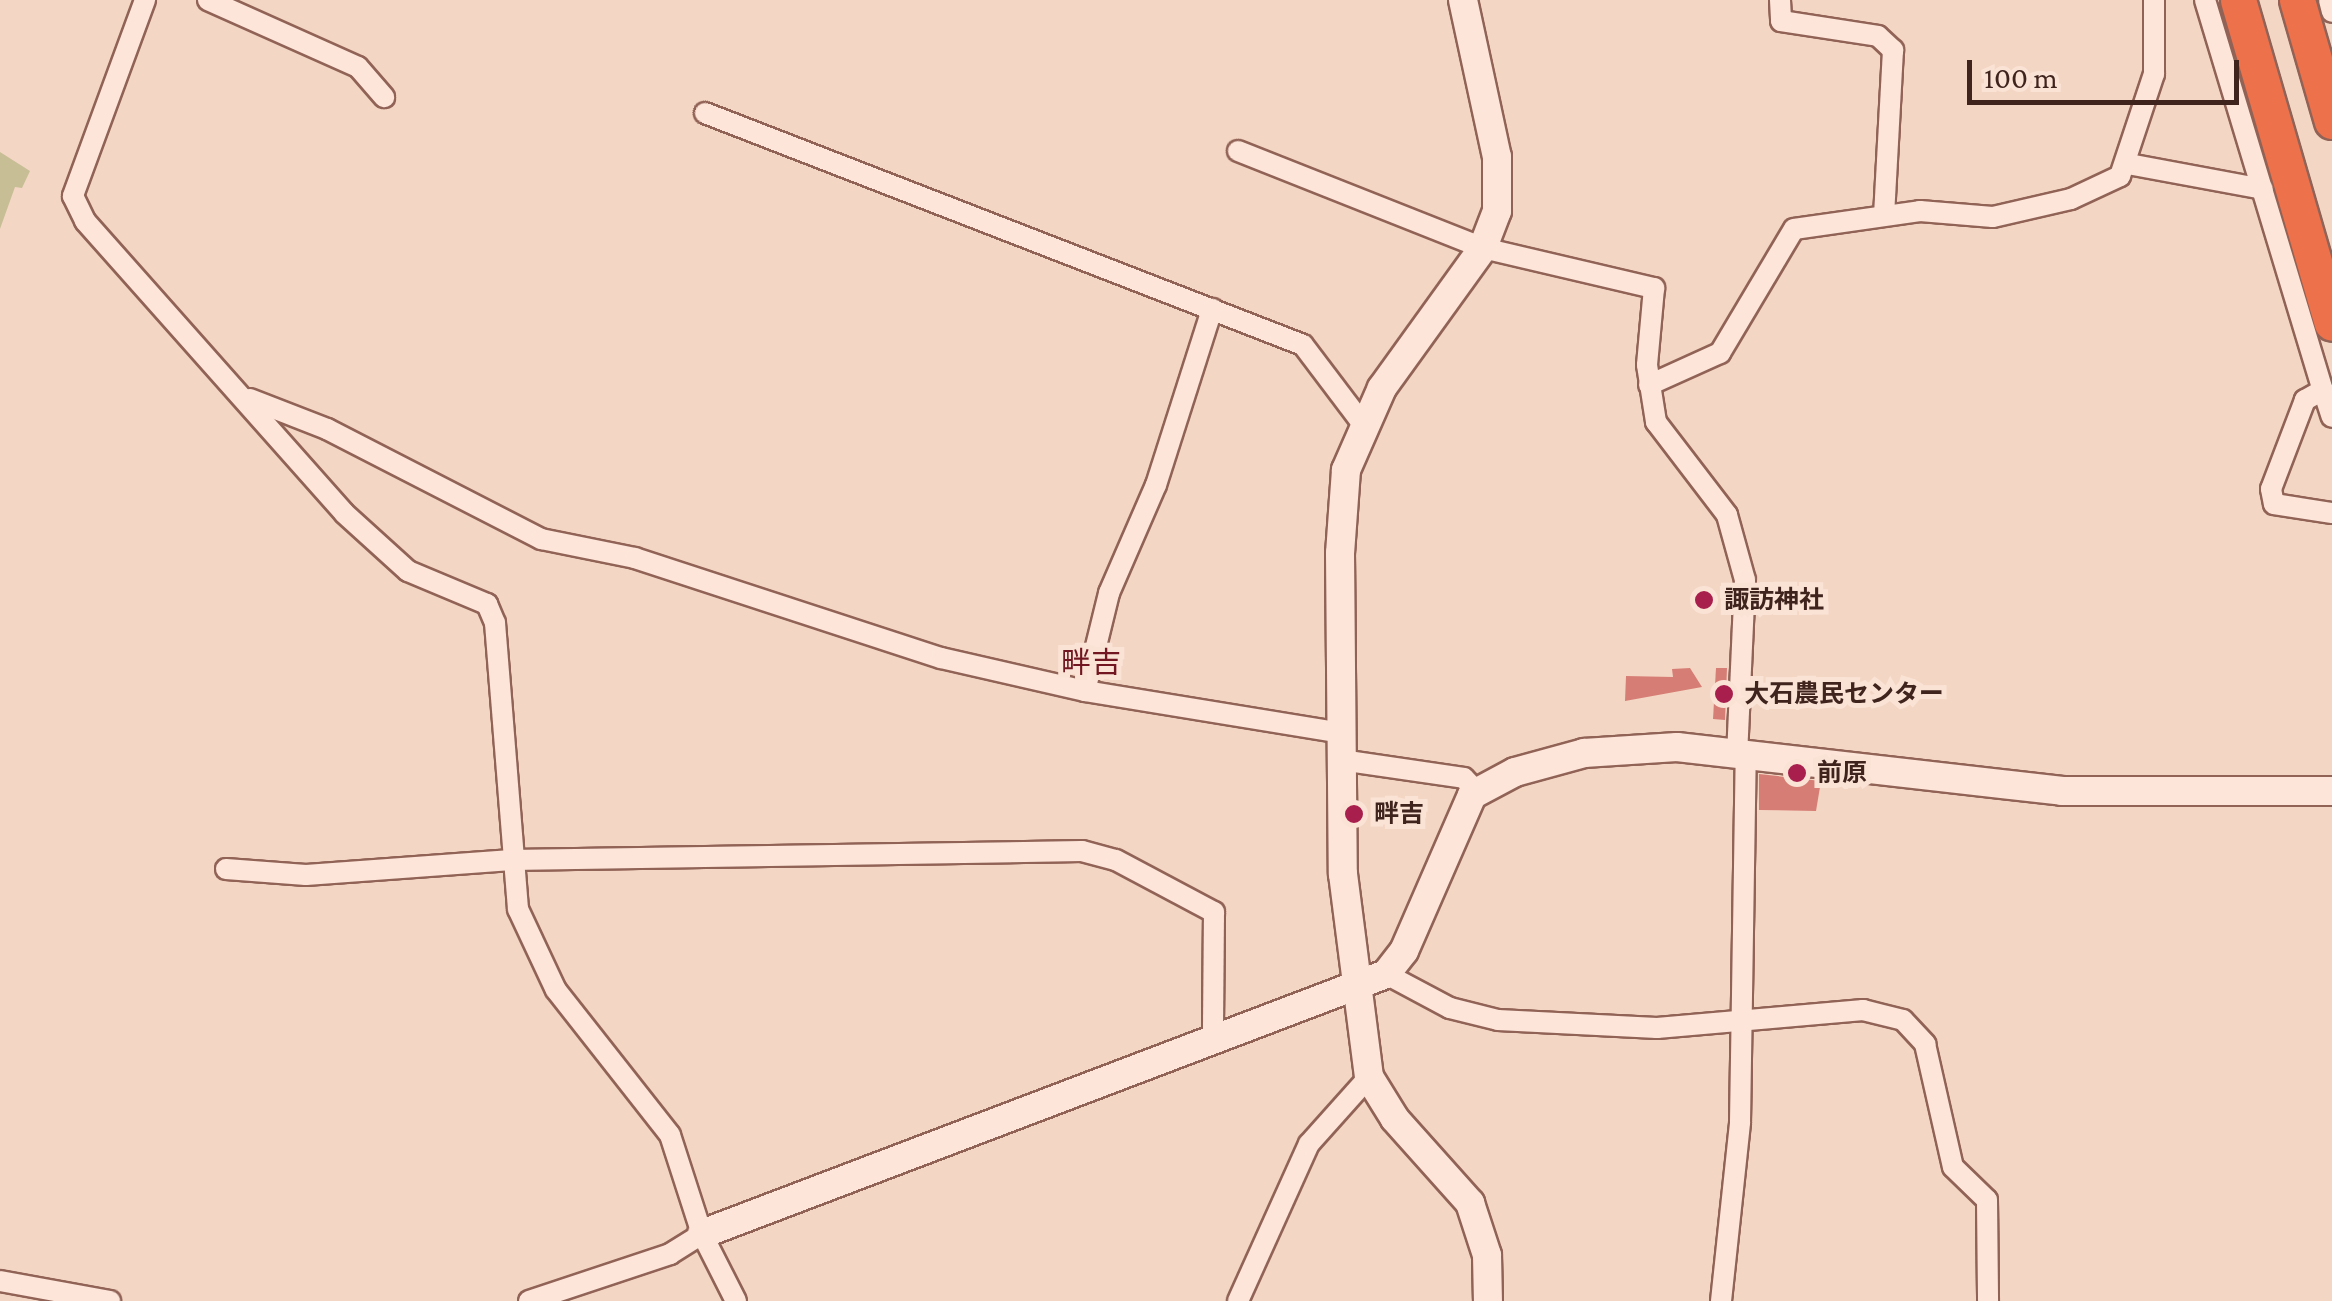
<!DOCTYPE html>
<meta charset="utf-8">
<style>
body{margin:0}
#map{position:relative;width:2332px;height:1301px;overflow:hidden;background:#f4d6c4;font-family:"Crimson Pro","Noto Sans JP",serif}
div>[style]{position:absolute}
.cemetery>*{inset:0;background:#c8be96}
.building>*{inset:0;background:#d67e75}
.roads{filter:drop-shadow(2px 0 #916357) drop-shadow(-2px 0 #916357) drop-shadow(0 2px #916357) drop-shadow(0 -2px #916357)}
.street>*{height:20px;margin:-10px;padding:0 10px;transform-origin:10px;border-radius:10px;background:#fde6d9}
.secondary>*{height:28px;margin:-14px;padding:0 14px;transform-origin:14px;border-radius:14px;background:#fde6d9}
.highway>*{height:35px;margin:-17.5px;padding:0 17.5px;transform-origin:17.5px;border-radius:17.5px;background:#ed714b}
.dots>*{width:28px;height:28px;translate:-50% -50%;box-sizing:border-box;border:5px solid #fae3d5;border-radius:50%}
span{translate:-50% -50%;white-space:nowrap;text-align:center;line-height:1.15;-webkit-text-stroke:10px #fae3d5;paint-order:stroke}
.poi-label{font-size:25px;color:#3f231d;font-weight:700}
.left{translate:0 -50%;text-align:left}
.quarter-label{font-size:30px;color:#721721}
.scale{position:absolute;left:1967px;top:60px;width:272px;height:45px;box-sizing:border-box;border:5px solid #3f231d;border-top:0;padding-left:12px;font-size:30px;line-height:35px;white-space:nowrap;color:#3f231d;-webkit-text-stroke:8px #fae3d5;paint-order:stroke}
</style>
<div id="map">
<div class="cemetery">
<div style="clip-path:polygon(0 152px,30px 171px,22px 188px,15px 187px,0 229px)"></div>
</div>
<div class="building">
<div style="clip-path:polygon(1690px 668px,1702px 687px,1625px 701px,1626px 676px,1673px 677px,1672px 669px)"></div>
<div style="clip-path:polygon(1716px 668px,1727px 668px,1725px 720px,1713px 719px)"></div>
<div style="clip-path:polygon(1759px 774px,1821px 781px,1816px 811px,1759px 810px)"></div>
</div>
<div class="roads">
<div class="street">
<div style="left:145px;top:0;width:209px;rotate:110.2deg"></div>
<div style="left:73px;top:196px;width:28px;rotate:64deg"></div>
<div style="left:85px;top:221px;width:390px;rotate:48.4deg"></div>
<div style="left:344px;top:513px;width:86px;rotate:42.2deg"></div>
<div style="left:408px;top:571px;width:86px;rotate:22.7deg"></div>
<div style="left:487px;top:604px;width:21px;rotate:67deg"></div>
<div style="left:495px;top:623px;width:287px;rotate:85.4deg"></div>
<div style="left:518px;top:909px;width:89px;rotate:64.9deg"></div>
<div style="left:556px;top:990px;width:184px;rotate:51.8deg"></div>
<div style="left:670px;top:1135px;width:104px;rotate:72.1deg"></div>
<div style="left:702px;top:1234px;width:75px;rotate:63.1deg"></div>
<div style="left:208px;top:0;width:164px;rotate:24.1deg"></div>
<div style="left:358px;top:67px;width:40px;rotate:49deg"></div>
<div style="left:1780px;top:0;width:21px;rotate:87deg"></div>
<div style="left:1781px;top:21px;width:98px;rotate:8.8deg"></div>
<div style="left:1878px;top:36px;width:21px;rotate:43deg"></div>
<div style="left:1893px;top:50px;width:165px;rotate:93.1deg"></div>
<div style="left:2205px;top:0;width:407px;rotate:73.2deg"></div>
<div style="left:2323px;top:390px;width:21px;rotate:151deg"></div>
<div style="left:2305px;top:400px;width:95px;rotate:110.9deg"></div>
<div style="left:2271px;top:489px;width:15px;rotate:79deg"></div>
<div style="left:2274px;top:504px;width:59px;rotate:8.8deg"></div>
<div style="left:2329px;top:0;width:12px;rotate:76deg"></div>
<div style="left:705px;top:113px;width:641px;rotate:21.2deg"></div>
<div style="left:1303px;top:345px;width:98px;rotate:52.9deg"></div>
<div style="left:1238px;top:151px;width:264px;rotate:21.6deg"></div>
<div style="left:1483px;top:248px;width:176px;rotate:13.2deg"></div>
<div style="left:1654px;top:288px;width:77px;rotate:95.2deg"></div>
<div style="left:1647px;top:365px;width:58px;rotate:81deg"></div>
<div style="left:1656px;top:422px;width:117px;rotate:52.6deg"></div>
<div style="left:1727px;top:515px;width:67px;rotate:74.5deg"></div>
<div style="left:1745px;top:580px;width:174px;rotate:92.6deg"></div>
<div style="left:2128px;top:164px;width:137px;rotate:10.5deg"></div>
<div style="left:1649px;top:385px;width:78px;rotate:-24.3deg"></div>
<div style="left:1720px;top:353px;width:144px;rotate:-59.2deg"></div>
<div style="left:1794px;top:229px;width:127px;rotate:-8.1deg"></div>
<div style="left:1920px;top:211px;width:73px;rotate:4.7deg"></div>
<div style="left:1993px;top:217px;width:80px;rotate:-13deg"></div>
<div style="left:2071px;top:199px;width:54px;rotate:-25.1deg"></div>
<div style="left:2120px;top:176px;width:108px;rotate:-71.6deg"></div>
<div style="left:2154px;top:74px;width:74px;rotate:-90deg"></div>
<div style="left:2323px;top:390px;width:28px;rotate:72deg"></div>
<div style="left:250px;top:399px;width:83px;rotate:21.3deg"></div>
<div style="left:327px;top:429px;width:241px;rotate:27.2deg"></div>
<div style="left:541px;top:539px;width:96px;rotate:11.4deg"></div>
<div style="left:635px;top:558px;width:322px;rotate:18.1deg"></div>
<div style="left:941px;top:658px;width:148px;rotate:12.9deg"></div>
<div style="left:1085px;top:691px;width:259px;rotate:9.3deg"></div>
<div style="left:1085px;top:691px;width:101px;rotate:-76.2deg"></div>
<div style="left:1109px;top:593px;width:118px;rotate:-66.5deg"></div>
<div style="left:1156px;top:485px;width:185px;rotate:-72.3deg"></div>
<div style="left:1341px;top:760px;width:124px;rotate:8.3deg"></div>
<div style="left:1464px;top:778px;width:19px;rotate:47deg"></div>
<div style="left:226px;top:869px;width:80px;rotate:4.3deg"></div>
<div style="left:306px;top:875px;width:206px;rotate:-4.2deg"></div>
<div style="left:511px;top:860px;width:571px;rotate:-0.9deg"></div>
<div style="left:1082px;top:851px;width:35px;rotate:15deg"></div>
<div style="left:1116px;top:860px;width:111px;rotate:28deg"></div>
<div style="left:1214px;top:912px;width:124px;rotate:90.5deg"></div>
<div style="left:1386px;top:974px;width:72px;rotate:28deg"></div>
<div style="left:1450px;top:1008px;width:49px;rotate:14deg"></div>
<div style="left:1498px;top:1020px;width:159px;rotate:2.9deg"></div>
<div style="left:1657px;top:1028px;width:207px;rotate:-5deg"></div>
<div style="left:1863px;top:1010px;width:41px;rotate:14deg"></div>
<div style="left:1903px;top:1020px;width:33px;rotate:47deg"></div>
<div style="left:1925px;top:1044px;width:126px;rotate:77.2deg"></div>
<div style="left:1953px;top:1167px;width:47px;rotate:44.1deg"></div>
<div style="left:1987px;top:1200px;width:101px;rotate:89.4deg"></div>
<div style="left:0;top:1281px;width:112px;rotate:10.3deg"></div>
<div style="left:529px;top:1301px;width:149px;rotate:-18.4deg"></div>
<div style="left:670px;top:1254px;width:38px;rotate:-32deg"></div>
<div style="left:1238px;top:1301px;width:172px;rotate:-65.7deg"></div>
<div style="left:1309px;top:1144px;width:90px;rotate:-48.2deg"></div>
<div style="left:1721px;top:1301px;width:180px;rotate:-83.9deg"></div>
<div style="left:1740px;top:1122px;width:367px;rotate:-89.1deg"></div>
</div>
<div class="secondary">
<div style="left:1463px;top:0;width:161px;rotate:77.8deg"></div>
<div style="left:1497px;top:157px;width:54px;rotate:90deg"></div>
<div style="left:1497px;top:211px;width:40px;rotate:111deg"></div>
<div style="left:1483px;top:248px;width:173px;rotate:125.8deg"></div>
<div style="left:1382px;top:388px;width:90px;rotate:113.7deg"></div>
<div style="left:1346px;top:470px;width:83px;rotate:94.1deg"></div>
<div style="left:1340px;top:553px;width:321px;rotate:89.5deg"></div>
<div style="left:1343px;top:874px;width:205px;rotate:82.7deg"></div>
<div style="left:1369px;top:1077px;width:49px;rotate:58.2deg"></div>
<div style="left:1395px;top:1119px;width:113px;rotate:48.2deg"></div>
<div style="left:1470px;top:1203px;width:55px;rotate:71.9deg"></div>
<div style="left:1487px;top:1255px;width:46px;rotate:88.8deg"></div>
<div style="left:702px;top:1234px;width:732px;rotate:-20.81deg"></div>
<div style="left:1386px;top:974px;width:29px;rotate:-52deg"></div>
<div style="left:1404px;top:951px;width:170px;rotate:-66.4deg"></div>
<div style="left:1472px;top:795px;width:49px;rotate:-28.1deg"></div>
<div style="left:1515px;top:772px;width:72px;rotate:-15.4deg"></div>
<div style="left:1584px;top:753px;width:93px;rotate:-3.7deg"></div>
<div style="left:1677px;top:747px;width:388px;rotate:6.5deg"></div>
<div style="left:2062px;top:791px;width:270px"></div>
</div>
<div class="highway">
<div style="left:2238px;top:0;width:336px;rotate:73.8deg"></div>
<div style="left:2297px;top:0;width:126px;rotate:73.9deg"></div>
</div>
</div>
<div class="dots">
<div style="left:1704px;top:600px;background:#a81f4d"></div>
<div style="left:1724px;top:694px;background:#a81f4d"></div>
<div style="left:1797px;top:773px;background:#a81f4d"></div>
<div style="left:1354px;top:814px;background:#a81f4d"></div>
</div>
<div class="poi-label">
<span class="left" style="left:1724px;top:600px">諏訪神社</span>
<span class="left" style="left:1744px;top:694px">大石農民センター</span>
<span class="left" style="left:1817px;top:773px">前原</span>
<span class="left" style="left:1374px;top:814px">畔吉</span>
</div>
<div class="quarter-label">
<span style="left:1091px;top:663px">畔吉</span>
</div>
<div class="scale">100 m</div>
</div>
